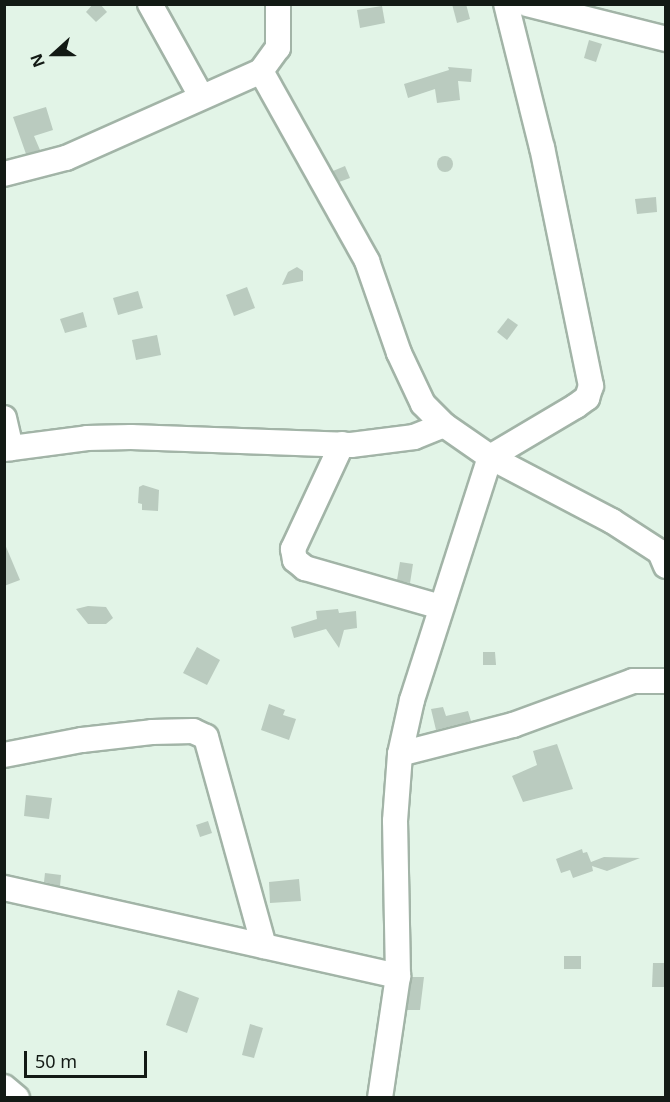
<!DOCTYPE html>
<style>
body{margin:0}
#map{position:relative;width:670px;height:1102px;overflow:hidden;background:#e2f4e7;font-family:"Noto Sans",sans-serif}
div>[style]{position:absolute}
.building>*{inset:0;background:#bacbbf}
.round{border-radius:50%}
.roads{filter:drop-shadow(2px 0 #a2b4a7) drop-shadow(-2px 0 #a2b4a7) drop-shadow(0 2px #a2b4a7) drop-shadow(0 -2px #a2b4a7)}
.minor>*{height:24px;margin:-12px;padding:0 12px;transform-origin:12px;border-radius:12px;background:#fff}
span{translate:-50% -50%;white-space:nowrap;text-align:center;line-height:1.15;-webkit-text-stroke:4.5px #e2f4e7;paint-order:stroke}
.frame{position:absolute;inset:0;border:6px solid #131a15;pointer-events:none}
.north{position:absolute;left:24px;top:24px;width:60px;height:60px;-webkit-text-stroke:4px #e2f4e7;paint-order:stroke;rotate:249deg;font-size:16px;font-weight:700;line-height:24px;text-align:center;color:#131a15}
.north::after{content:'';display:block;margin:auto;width:21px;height:27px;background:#131a15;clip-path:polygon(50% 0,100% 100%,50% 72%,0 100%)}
.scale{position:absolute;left:24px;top:1051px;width:123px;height:27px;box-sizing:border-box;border:3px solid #131a15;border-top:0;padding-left:8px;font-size:18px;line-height:21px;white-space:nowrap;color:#131a15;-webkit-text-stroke:4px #e2f4e7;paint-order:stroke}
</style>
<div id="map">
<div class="building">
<div style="clip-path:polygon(93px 4px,100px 4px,107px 12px,96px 22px,86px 12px)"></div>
<div style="clip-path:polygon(452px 4px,466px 4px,470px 19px,457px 23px)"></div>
<div style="clip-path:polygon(382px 6px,385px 23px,360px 28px,357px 10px)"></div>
<div style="clip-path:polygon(589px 40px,602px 44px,596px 62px,584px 58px)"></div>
<div style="clip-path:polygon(448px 67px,472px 69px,471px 82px,458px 81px,460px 100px,437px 103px,435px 89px,408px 98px,404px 84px,449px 70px)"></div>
<div style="clip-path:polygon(46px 107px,53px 130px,34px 136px,40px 150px,26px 154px,13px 117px)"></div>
<div class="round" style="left:437px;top:156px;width:16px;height:16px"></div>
<div style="clip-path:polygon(345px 166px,350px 178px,339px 182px,333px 171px)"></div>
<div style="clip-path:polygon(656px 197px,657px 212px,637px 214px,635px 199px)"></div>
<div style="clip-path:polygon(297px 267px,303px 271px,303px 281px,282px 285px,288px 272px)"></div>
<div style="clip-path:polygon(247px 287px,255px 308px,234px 316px,226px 295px)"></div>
<div style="clip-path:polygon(138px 291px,143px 308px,118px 315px,113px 298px)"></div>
<div style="clip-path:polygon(83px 312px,87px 327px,65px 333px,60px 319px)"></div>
<div style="clip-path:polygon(508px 318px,518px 325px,507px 340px,497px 332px)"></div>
<div style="clip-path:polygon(157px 335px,161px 355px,136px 360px,132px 340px)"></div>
<div style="clip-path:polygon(143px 485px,159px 490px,158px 511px,142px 510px,142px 504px,138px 503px,139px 487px)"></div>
<div style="clip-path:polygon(4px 542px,20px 580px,4px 586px)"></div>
<div style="clip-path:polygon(400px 562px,413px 564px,410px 583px,397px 580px)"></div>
<div style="clip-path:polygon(88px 606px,106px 607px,113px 618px,106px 624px,88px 624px,76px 609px)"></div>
<div style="clip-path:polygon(338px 609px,339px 613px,356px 611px,357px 628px,344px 630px,339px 648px,326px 629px,294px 638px,291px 627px,317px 619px,316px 611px)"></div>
<div style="clip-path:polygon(197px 647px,220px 660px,207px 685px,183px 673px)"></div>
<div style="clip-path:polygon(483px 652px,495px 652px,496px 665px,483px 665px)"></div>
<div style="clip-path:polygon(269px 704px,285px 710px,283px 715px,296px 719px,289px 740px,261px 730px)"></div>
<div style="clip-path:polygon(443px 707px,446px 716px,468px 711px,471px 721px,436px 730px,431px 709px)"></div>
<div style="clip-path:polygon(557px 744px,573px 789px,523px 802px,512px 776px,537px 765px,533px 751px)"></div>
<div style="clip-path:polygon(26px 795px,52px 798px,49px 819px,24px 816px)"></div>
<div style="clip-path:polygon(208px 821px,212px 833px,200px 837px,196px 825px)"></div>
<div style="clip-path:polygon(582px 849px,583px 853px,587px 852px,591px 862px,604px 857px,640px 858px,607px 871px,592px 866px,593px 871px,573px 878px,570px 870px,561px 873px,556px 859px)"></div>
<div style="clip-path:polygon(45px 873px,61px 875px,60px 886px,44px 882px)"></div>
<div style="clip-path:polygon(299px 879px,301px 901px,270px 903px,269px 882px)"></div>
<div style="clip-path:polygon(564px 956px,581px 956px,581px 969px,564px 969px)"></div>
<div style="clip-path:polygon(653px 963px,666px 963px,666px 987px,652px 987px)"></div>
<div style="clip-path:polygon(412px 977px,424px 977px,420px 1010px,407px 1010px)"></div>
<div style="clip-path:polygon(178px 990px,199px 998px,187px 1033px,166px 1025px)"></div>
<div style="clip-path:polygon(250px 1024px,263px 1028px,254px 1058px,242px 1055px)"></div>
</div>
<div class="roads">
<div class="minor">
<div style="left:150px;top:4px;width:105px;rotate:61deg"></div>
<div style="left:527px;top:4px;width:143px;rotate:14.1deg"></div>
<div style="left:261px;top:71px;width:29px;rotate:-54deg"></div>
<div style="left:278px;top:48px;width:44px;rotate:-90deg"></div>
<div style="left:4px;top:174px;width:64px;rotate:-14.5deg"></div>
<div style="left:66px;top:158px;width:214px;rotate:-24deg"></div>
<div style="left:261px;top:71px;width:218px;rotate:60.8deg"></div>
<div style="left:367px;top:261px;width:97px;rotate:70.8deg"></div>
<div style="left:399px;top:353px;width:56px;rotate:64.8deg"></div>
<div style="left:423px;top:404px;width:30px;rotate:45deg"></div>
<div style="left:444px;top:425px;width:56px;rotate:34.8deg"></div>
<div style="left:490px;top:457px;width:138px;rotate:27.7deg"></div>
<div style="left:612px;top:521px;width:57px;rotate:32.9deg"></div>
<div style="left:660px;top:552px;width:15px;rotate:67deg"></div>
<div style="left:4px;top:418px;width:31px;rotate:77deg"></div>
<div style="left:342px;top:444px;width:116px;rotate:115deg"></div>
<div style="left:293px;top:549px;width:11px;rotate:80deg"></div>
<div style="left:295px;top:560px;width:13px;rotate:39deg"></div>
<div style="left:305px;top:568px;width:141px;rotate:16deg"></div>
<div style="left:4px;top:449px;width:84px;rotate:-7.5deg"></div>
<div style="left:87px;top:438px;width:44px;rotate:-1.3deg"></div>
<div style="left:131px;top:437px;width:220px;rotate:2.1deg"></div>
<div style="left:351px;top:445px;width:64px;rotate:-7.2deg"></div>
<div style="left:414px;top:437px;width:32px;rotate:-22deg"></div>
<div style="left:400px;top:754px;width:117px;rotate:-14.4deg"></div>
<div style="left:513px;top:725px;width:128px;rotate:-20.1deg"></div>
<div style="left:633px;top:681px;width:33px"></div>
<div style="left:4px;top:755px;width:79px;rotate:-10.9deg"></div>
<div style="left:82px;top:740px;width:70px;rotate:-6.5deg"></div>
<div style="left:152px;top:732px;width:41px;rotate:-1.4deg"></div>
<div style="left:193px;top:731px;width:14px;rotate:25deg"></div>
<div style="left:206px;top:737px;width:217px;rotate:74.5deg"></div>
<div style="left:4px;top:888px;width:404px;rotate:12.6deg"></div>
<div style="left:4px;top:1087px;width:17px;rotate:40deg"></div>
<div style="left:380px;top:1098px;width:123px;rotate:-81.6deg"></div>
<div style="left:398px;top:976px;width:155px;rotate:-91.1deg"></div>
<div style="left:395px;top:821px;width:67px;rotate:-85.7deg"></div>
<div style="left:400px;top:754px;width:55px;rotate:-77.5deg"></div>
<div style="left:412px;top:700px;width:255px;rotate:-72.2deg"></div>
<div style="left:490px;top:457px;width:100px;rotate:-30.7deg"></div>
<div style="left:576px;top:406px;width:14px;rotate:-36deg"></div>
<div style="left:587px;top:398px;width:13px;rotate:-72deg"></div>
<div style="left:591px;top:386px;width:243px;rotate:-101.6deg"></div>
<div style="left:542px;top:148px;width:148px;rotate:-104deg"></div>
</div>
</div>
<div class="frame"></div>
<div class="north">N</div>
<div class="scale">50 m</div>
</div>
